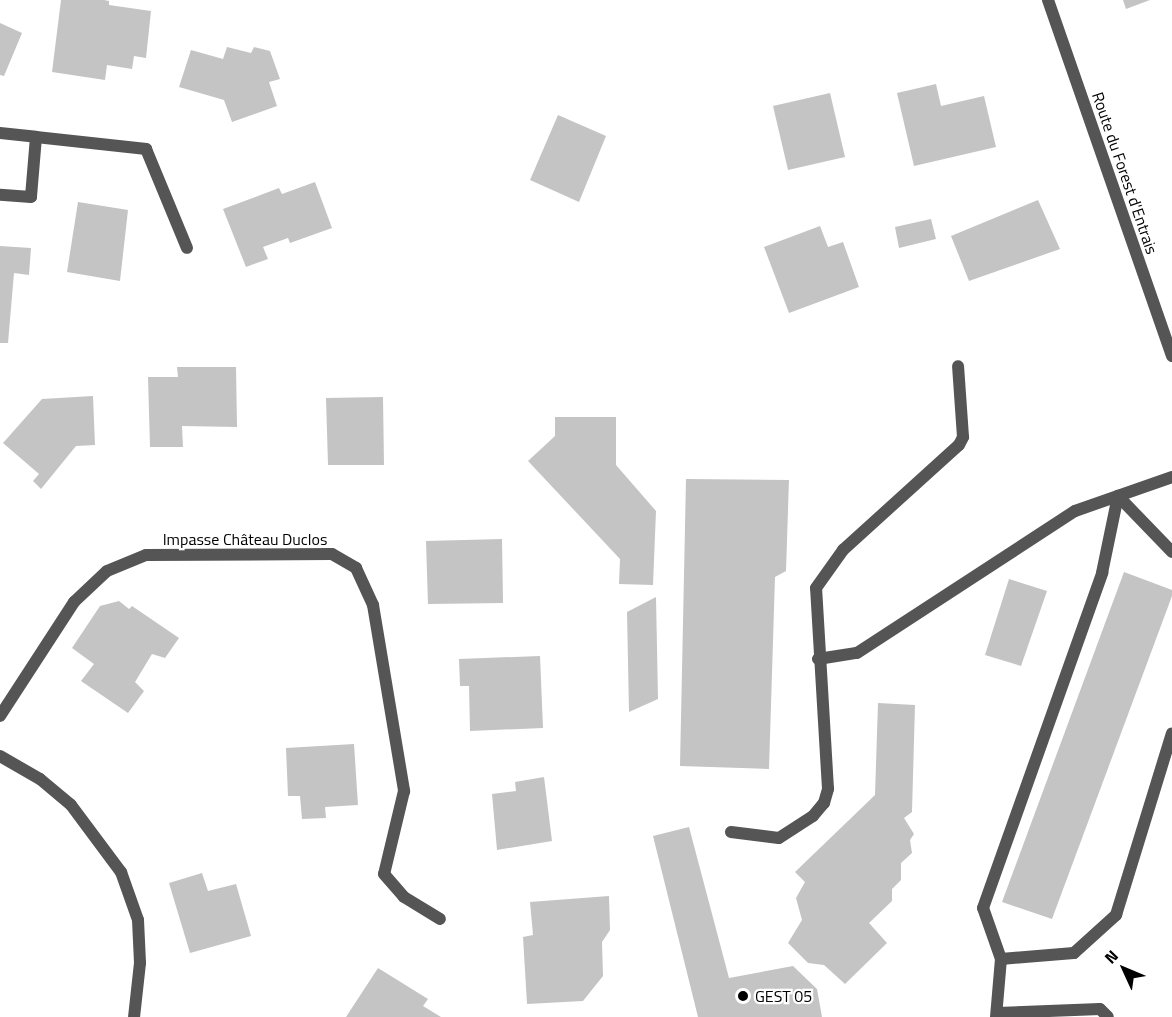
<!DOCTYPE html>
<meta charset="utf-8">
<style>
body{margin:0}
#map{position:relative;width:1172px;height:1017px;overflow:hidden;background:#fff;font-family:"Titillium Web",sans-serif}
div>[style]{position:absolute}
.building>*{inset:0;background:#c4c4c4}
.service>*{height:12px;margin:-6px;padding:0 6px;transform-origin:6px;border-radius:6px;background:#555}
.minor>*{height:12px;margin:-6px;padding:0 6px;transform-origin:6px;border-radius:6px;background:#555}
.tertiary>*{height:12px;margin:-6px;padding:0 6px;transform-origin:6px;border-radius:6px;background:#555}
.dots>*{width:16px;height:16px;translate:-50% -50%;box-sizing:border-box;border:3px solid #fff;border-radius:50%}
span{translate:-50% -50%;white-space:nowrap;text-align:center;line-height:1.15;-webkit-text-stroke:4.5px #fff;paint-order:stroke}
.street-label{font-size:16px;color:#000}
.poi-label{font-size:16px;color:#000}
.left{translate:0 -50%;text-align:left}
.north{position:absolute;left:1094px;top:939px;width:60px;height:60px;-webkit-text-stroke:4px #fff;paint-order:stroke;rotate:314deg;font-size:16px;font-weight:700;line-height:24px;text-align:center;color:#000}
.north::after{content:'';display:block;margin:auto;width:21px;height:27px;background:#000;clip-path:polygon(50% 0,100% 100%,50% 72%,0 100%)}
</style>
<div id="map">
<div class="building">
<div style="clip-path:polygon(61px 0,104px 0,109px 1px,109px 5px,151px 11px,146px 58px,134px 56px,132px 69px,107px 65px,105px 80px,52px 72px)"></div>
<div style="clip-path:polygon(1123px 0,1150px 0,1126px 9px)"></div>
<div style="clip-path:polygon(0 23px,22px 33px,4px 76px,0 75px)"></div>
<div style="clip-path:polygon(227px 47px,251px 53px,254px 47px,270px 51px,280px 79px,269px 82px,277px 106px,232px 122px,224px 100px,179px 87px,191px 50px,223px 59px)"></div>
<div style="clip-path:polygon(936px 84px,941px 106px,984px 96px,996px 147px,914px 166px,897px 93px)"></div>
<div style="clip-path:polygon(830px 93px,845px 157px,788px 170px,773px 106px)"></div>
<div style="clip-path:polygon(558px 115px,606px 136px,579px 202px,530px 180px)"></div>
<div style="clip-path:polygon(315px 182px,332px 228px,290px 243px,288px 238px,263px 247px,268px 259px,246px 267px,223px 209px,279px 188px,282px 194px)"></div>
<div style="clip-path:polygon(1038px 200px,1060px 249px,969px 281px,951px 236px)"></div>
<div style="clip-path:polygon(78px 202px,128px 210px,120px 281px,67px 272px)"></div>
<div style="clip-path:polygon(931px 219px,936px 239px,899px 248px,895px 227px)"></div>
<div style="clip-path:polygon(820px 226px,828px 247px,843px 242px,859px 287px,789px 313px,764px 247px)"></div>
<div style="clip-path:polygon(0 246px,31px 248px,29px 275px,14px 273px,8px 343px,0 343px)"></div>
<div style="clip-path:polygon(177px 367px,236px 367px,237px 427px,182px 426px,183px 447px,150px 447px,148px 377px,178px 377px)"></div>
<div style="clip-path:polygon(93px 396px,95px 445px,76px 446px,41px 489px,33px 481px,39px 474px,3px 443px,42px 399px)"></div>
<div style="clip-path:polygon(383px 397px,384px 465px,328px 465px,326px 398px)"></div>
<div style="clip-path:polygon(555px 417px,616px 417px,616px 465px,656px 511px,653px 585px,619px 584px,620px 559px,528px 461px,555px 436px)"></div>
<div style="clip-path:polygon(686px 479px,789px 480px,786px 571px,775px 577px,769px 769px,680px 766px)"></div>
<div style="clip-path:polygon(502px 539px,503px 603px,428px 604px,426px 541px)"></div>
<div style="clip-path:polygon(1124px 572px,1172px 590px,1172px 596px,1052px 919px,1002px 902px)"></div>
<div style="clip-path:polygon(1009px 579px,1047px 591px,1021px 666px,985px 655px)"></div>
<div style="clip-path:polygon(656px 597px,658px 699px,629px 712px,627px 612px)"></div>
<div style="clip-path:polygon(119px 601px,129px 609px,132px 606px,179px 638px,165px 658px,152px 654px,135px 682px,144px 691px,128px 713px,81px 681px,94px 664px,72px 648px,100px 606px)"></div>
<div style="clip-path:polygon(540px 656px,543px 728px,470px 731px,469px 686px,460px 686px,459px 659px)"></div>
<div style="clip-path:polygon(878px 703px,915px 705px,912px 812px,904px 818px,914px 834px,910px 840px,912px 853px,901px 863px,901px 880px,892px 889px,892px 901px,869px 923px,887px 943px,845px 984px,824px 965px,808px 963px,788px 943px,802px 920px,796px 898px,805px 882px,795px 872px,875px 795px)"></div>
<div style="clip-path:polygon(354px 744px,358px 805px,325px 807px,326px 818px,302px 819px,300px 796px,288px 796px,286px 748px)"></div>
<div style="clip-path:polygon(544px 777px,552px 841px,497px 850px,492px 794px,516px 791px,515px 782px)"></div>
<div style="clip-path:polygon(689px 827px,729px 978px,793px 966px,817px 989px,822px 1017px,698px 1017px,653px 836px)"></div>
<div style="clip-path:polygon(202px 873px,208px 891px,236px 884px,251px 936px,190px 953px,169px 883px)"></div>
<div style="clip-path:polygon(609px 896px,610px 930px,602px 942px,603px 976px,583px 1001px,527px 1004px,523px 937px,533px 935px,530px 902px)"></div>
<div style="clip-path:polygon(378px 968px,428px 999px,423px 1006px,441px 1017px,346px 1017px)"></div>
</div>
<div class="service">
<div style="left:36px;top:137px;width:111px;rotate:6.2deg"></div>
<div style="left:146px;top:149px;width:107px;rotate:67.5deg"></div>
<div style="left:1118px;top:496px;width:78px;rotate:46deg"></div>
<div style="left:818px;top:659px;width:39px;rotate:-9deg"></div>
<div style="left:857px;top:653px;width:260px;rotate:-33.1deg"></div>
<div style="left:1075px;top:511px;width:103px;rotate:-19.3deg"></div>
<div style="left:731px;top:832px;width:48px;rotate:7.1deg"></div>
<div style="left:779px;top:838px;width:40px;rotate:-32.9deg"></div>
<div style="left:813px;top:816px;width:17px;rotate:-50deg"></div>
<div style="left:824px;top:803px;width:15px;rotate:-74deg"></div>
<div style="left:828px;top:789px;width:201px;rotate:-93.4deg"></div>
<div style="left:816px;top:588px;width:47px;rotate:-54.6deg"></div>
<div style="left:843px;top:550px;width:156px;rotate:-42.2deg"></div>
<div style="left:959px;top:445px;width:9px;rotate:-63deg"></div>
<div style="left:963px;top:437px;width:71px;rotate:-94deg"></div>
<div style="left:1001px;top:959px;width:73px;rotate:-4.7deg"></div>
<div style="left:1074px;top:953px;width:57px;rotate:-42.1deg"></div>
<div style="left:1116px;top:915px;width:190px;rotate:-72.9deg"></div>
<div style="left:997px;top:1013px;width:103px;rotate:-2.2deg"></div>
<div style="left:1100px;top:1009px;width:11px;rotate:45deg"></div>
<div style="left:996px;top:1017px;width:58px;rotate:-85.1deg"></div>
<div style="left:1001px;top:959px;width:54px;rotate:-109.4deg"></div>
<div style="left:983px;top:908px;width:356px;rotate:-70.4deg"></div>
<div style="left:1102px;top:573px;width:79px;rotate:-78.3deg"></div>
</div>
<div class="minor">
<div style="left:0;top:133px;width:36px;rotate:6deg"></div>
<div style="left:36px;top:137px;width:60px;rotate:94.8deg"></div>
<div style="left:31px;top:197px;width:31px;rotate:-176deg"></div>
<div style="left:0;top:716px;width:136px;rotate:-57deg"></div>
<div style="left:74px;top:602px;width:45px;rotate:-43.2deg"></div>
<div style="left:107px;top:571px;width:42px;rotate:-22.3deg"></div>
<div style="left:146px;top:555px;width:186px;rotate:-0.3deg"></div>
<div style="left:332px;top:554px;width:28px;rotate:30deg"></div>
<div style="left:356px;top:568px;width:41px;rotate:65.3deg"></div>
<div style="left:373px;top:605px;width:189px;rotate:80.5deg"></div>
<div style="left:404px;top:791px;width:85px;rotate:103.5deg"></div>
<div style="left:384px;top:874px;width:30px;rotate:49deg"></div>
<div style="left:404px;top:897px;width:42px;rotate:31.4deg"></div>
<div style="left:0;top:756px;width:46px;rotate:29.9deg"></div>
<div style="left:40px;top:779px;width:40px;rotate:40deg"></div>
<div style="left:71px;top:805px;width:84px;rotate:53.3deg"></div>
<div style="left:121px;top:872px;width:51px;rotate:70.5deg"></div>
<div style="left:138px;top:920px;width:43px;rotate:87.3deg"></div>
<div style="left:140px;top:963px;width:54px;rotate:96.3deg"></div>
</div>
<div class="tertiary">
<div style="left:1048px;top:0;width:377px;rotate:70.8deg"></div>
</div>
<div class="dots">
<div style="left:743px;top:996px;background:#000"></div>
</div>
<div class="street-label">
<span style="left:1125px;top:173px;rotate:71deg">Route du Forest d'Entrais</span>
<span style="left:245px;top:539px">Impasse Château Duclos</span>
</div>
<div class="poi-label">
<span class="left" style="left:755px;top:996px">GEST 05</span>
</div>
<div class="north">N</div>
</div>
